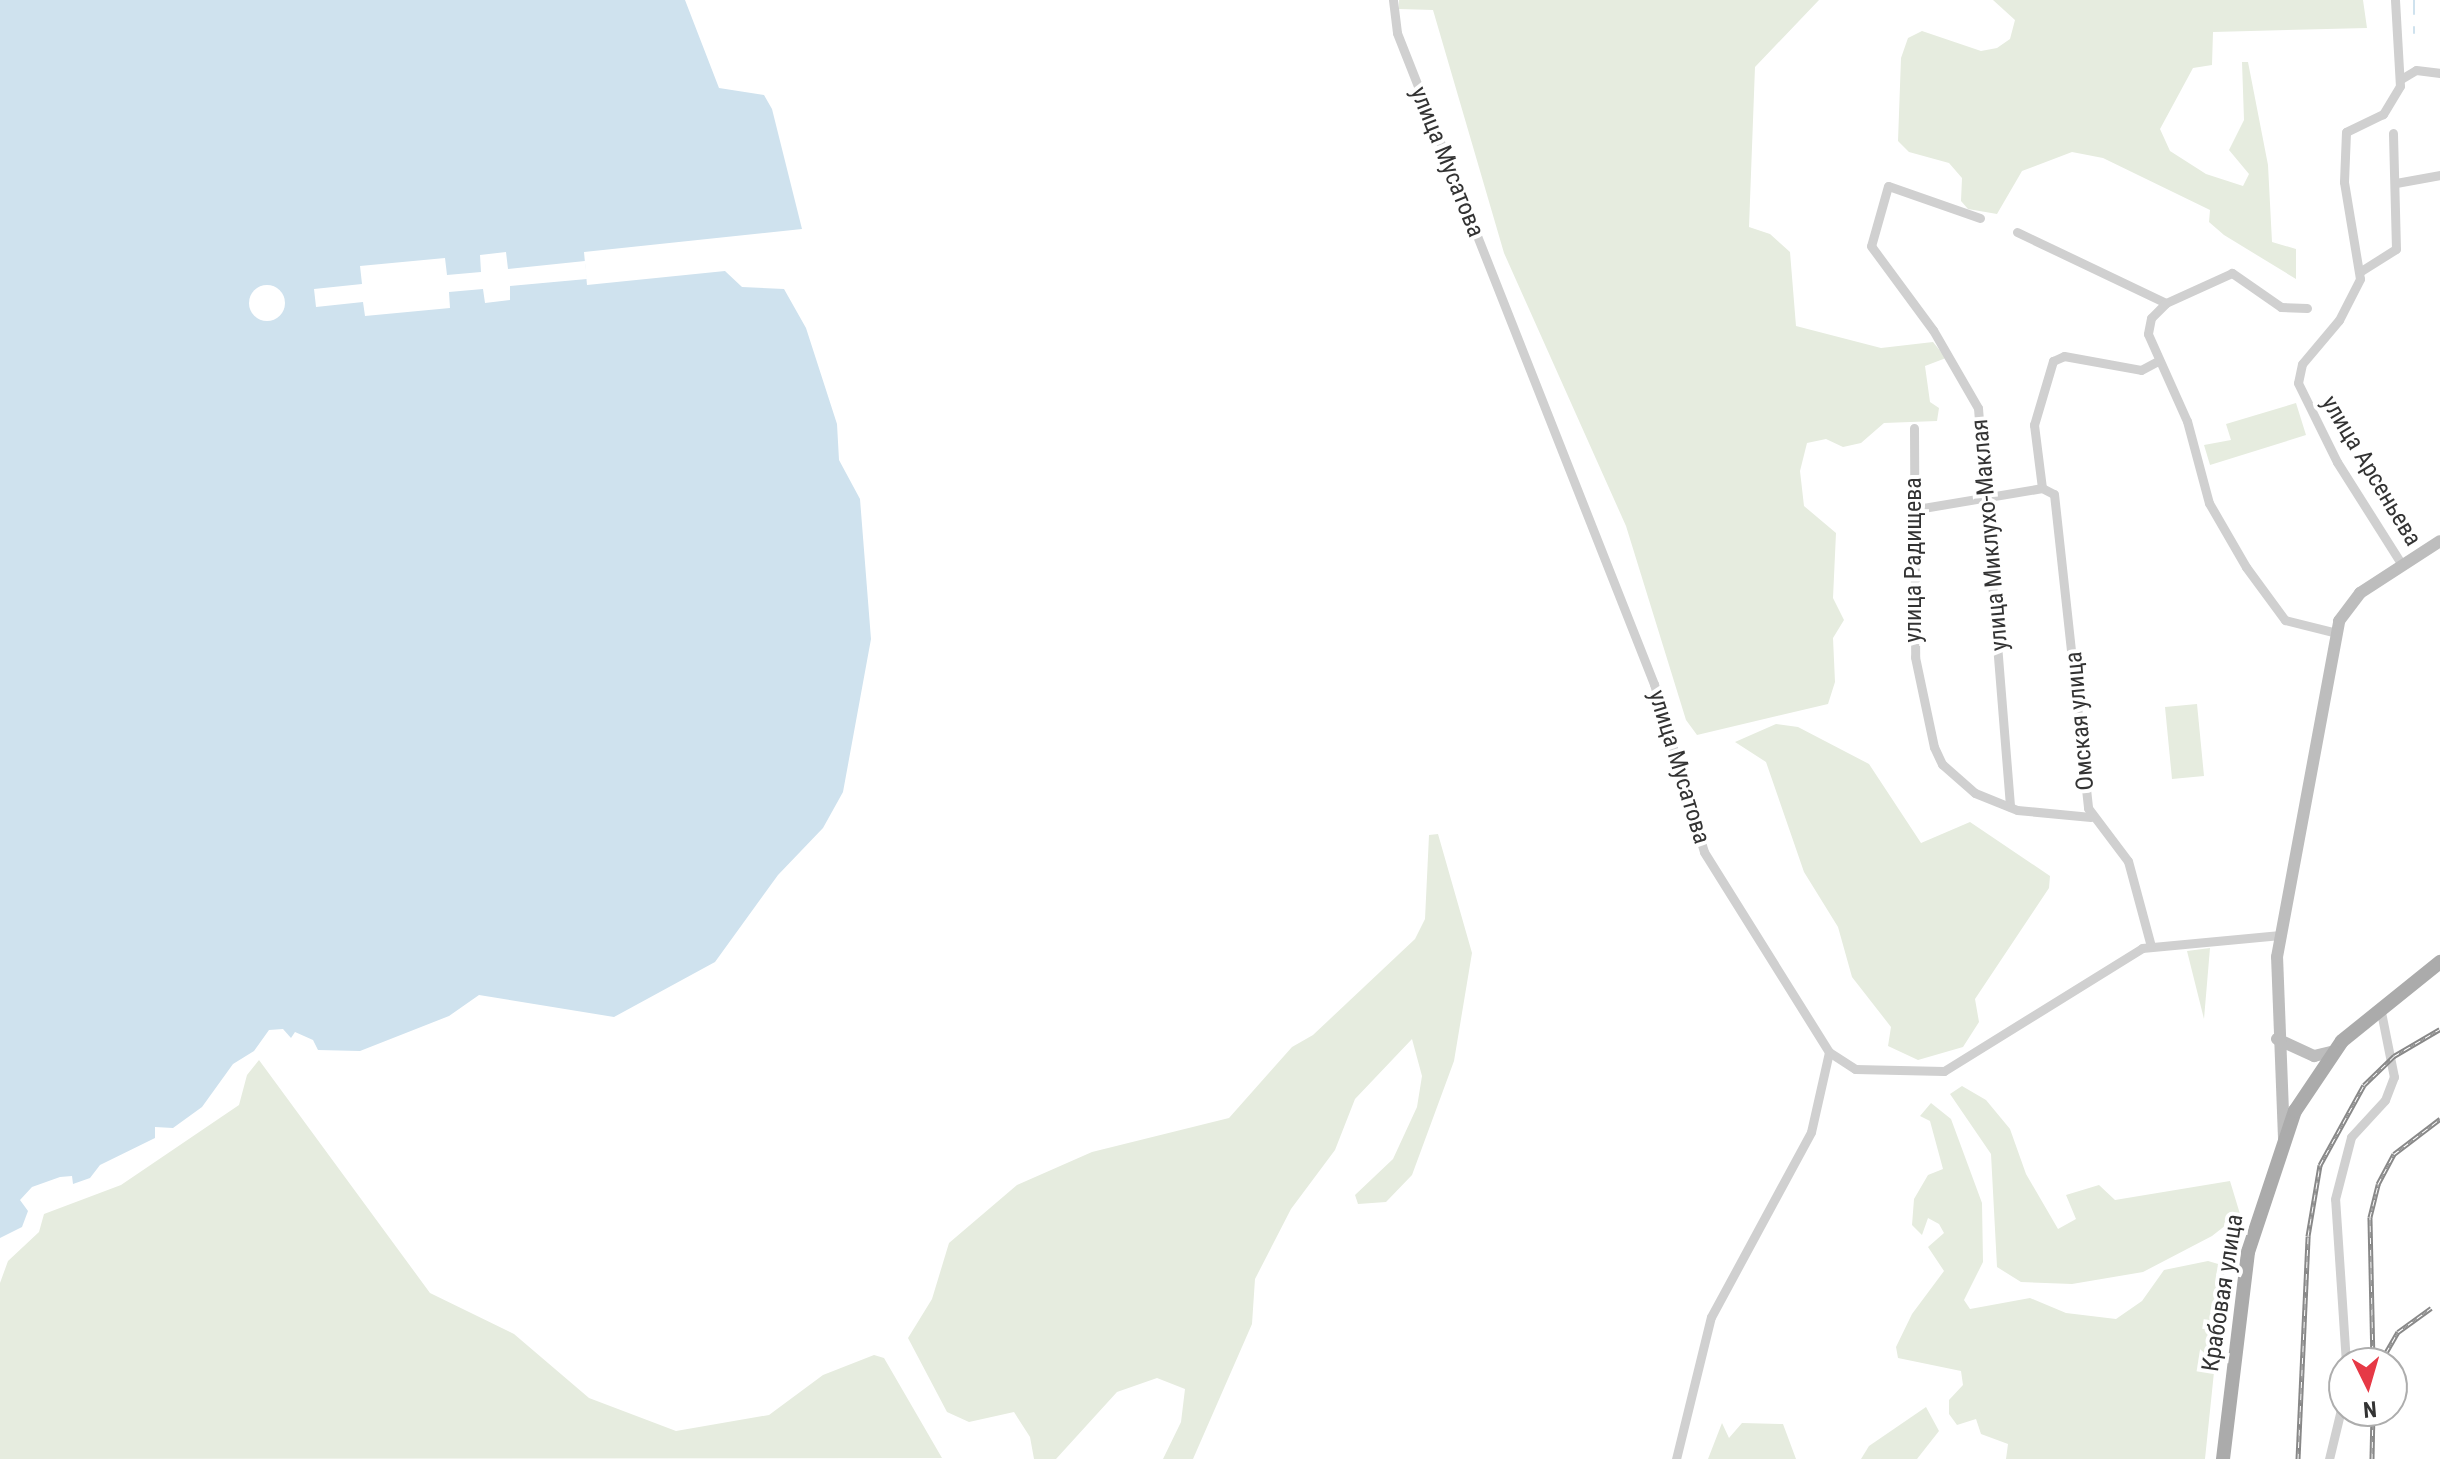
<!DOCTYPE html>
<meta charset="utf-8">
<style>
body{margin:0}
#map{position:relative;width:2440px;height:1459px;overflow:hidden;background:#fff;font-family:"Roboto Condensed",sans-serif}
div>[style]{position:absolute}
.green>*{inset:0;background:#e6ecdf}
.water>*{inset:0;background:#cfe2ee}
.pier>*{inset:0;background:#fff}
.round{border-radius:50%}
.stream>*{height:2px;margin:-1px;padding:0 1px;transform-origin:1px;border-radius:1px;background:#cfe2ee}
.street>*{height:9px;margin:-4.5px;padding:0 4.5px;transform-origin:4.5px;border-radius:4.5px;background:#d0d0d0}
.secondary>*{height:12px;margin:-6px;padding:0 6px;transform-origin:6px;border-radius:6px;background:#bdbdbd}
.primary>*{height:14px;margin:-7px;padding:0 7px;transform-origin:7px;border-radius:7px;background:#ababab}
.rail>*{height:5px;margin-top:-2.5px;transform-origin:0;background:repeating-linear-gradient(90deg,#fff 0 6px,#888 0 12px);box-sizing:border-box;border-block:2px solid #888}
span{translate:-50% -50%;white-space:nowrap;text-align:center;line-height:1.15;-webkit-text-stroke:8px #fff;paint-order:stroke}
.street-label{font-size:24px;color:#333}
.north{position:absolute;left:2328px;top:1347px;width:80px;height:80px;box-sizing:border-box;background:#fff;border:2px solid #adadad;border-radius:50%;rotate:175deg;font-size:22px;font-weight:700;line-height:32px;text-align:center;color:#333}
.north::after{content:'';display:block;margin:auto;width:28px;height:36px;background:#e63946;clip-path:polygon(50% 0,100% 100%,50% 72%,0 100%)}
</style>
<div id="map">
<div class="green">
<div style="clip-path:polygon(1399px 0,1819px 0,1755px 67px,1749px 227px,1770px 234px,1790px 252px,1796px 326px,1881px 348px,1933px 342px,1946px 358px,1925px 366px,1930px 402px,1939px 408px,1937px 421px,1884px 423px,1861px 443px,1843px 447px,1826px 439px,1807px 443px,1800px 471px,1804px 506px,1836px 533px,1833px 598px,1844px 620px,1833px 638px,1835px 682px,1828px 704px,1697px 735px,1686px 720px,1626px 526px,1504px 253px,1433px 10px,1399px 9px)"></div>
<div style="clip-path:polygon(1993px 0,2363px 0,2367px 28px,2213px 32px,2212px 65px,2193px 68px,2160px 129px,2170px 151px,2206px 174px,2243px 186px,2249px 174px,2229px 150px,2244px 120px,2242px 62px,2248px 62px,2268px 165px,2272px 242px,2296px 249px,2296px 279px,2224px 235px,2209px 222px,2210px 210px,2103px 158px,2072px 152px,2022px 171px,1997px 214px,1968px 209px,1961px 201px,1962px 178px,1949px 163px,1909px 152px,1898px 141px,1901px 58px,1908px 38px,1922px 31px,1981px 51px,1997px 48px,2010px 39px,2015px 20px)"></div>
<div style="clip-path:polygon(2296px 403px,2306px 435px,2210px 465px,2204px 445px,2231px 440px,2226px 424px)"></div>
<div style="clip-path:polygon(2197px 704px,2204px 776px,2172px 779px,2165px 707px)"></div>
<div style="clip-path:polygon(1776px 724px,1798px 727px,1869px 764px,1921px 843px,1970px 822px,2050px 876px,2049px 888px,1975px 999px,1979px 1022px,1963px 1047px,1918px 1060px,1888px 1046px,1891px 1027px,1852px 977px,1838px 927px,1804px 872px,1766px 762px,1735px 742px)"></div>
<div style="clip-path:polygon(1438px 834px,1472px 953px,1454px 1061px,1412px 1175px,1386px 1202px,1358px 1204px,1355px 1195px,1393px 1159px,1417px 1107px,1422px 1076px,1412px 1039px,1355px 1099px,1335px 1150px,1291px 1209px,1255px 1279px,1252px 1324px,1193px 1459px,1163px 1459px,1181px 1422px,1185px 1389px,1157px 1378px,1117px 1392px,1056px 1459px,1034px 1459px,1030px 1437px,1014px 1412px,969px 1422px,947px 1412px,908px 1338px,932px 1299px,949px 1243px,1017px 1185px,1092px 1152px,1229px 1118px,1292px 1047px,1313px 1035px,1415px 939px,1425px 919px,1429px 835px)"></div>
<div style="clip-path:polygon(2210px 948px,2204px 1019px,2187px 951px)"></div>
<div style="clip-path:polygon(259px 1060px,430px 1293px,514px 1334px,589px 1398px,676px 1431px,769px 1415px,823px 1375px,874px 1355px,884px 1358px,942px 1458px,0 1459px,0 1283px,8px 1261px,39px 1232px,44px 1214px,121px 1185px,239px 1105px,247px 1075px)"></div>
<div style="clip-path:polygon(1962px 1086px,1986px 1100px,2010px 1129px,2026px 1174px,2058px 1229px,2076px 1219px,2066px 1195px,2099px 1185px,2115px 1200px,2230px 1181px,2240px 1214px,2212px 1236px,2143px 1272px,2072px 1284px,2021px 1282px,1997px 1267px,1991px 1154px,1950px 1094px)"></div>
<div style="clip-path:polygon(1931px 1103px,1951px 1119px,1982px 1203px,1983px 1262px,1964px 1300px,1970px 1309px,2030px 1298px,2066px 1313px,2116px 1319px,2142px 1301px,2164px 1270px,2208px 1261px,2225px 1266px,2205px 1459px,2006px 1459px,2008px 1444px,1981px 1434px,1976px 1419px,1957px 1425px,1949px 1414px,1949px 1400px,1963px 1385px,1961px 1371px,1898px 1358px,1896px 1347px,1912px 1314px,1944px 1271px,1928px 1247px,1944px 1233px,1939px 1224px,1928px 1218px,1922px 1235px,1912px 1225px,1914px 1199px,1928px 1175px,1943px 1169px,1930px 1121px,1920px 1116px)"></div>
<div style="clip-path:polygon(1926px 1407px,1939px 1431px,1917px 1459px,1861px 1459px,1869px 1446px)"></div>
<div style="clip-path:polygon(1722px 1423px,1729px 1438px,1742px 1423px,1783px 1424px,1796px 1459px,1708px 1459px)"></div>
</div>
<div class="water">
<div style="clip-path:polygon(0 0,685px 0,719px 88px,764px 95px,772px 109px,802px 229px,584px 252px,587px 285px,725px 271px,742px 287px,784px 289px,806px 328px,837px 424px,839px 460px,860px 499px,871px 639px,843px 792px,823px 828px,778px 875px,715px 962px,614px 1017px,479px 995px,449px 1016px,360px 1051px,318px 1050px,313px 1040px,295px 1032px,291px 1038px,283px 1029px,269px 1030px,254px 1051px,233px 1064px,202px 1107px,173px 1128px,155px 1127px,155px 1138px,100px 1165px,90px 1178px,73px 1184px,72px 1176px,60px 1177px,32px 1187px,20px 1200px,28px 1211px,22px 1227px,0 1238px)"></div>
</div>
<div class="pier">
<div style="clip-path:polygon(506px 252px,508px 269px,585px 261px,587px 279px,510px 286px,510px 300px,485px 303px,483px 289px,449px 292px,450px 308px,365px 316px,363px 302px,316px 307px,314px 289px,362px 284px,360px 266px,445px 258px,447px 275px,481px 272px,480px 255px)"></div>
<div class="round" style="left:249px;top:285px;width:36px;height:36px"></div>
</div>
<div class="stream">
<div style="left:2414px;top:0;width:14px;rotate:90deg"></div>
<div style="left:2414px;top:33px;width:6px;rotate:-90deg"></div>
</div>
<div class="street">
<div style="left:1393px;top:0;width:33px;rotate:83deg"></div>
<div style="left:1397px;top:33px;width:700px;rotate:68.46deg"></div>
<div style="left:1654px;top:684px;width:175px;rotate:73.4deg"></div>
<div style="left:1704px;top:852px;width:236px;rotate:58deg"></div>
<div style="left:1829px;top:1052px;width:31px;rotate:33deg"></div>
<div style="left:1855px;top:1069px;width:89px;rotate:1.3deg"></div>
<div style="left:1944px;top:1071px;width:233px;rotate:-31.8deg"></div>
<div style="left:2142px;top:948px;width:139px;rotate:-5.4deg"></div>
<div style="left:2395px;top:0;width:86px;rotate:86.7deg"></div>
<div style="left:2400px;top:86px;width:33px;rotate:121deg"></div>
<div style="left:2383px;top:114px;width:41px;rotate:154.1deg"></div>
<div style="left:2346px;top:132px;width:50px;rotate:92.3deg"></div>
<div style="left:2344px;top:182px;width:98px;rotate:80.6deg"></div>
<div style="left:2360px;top:279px;width:46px;rotate:117.1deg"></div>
<div style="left:2339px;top:320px;width:57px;rotate:130.1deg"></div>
<div style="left:2302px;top:364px;width:19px;rotate:102deg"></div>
<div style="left:2298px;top:383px;width:88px;rotate:63.7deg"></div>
<div style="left:2337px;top:462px;width:122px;rotate:57.7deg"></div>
<div style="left:2401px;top:79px;width:17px;rotate:-31deg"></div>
<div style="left:2416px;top:70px;width:24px;rotate:7deg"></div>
<div style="left:2396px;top:183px;width:45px;rotate:-10.3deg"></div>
<div style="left:1980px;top:218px;width:97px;rotate:-160.8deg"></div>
<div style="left:1888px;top:186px;width:62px;rotate:105.8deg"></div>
<div style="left:1871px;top:246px;width:104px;rotate:53.6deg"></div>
<div style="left:1933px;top:330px;width:90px;rotate:60deg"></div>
<div style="left:1978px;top:408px;width:400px;rotate:85.4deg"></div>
<div style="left:2017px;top:232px;width:165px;rotate:25.5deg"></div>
<div style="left:2361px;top:271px;width:41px;rotate:-32.2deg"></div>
<div style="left:2396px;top:249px;width:116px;rotate:-91.5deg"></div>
<div style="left:2307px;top:308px;width:26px;rotate:-178deg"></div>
<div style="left:2281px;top:307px;width:60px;rotate:-145.2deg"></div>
<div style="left:2232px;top:273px;width:72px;rotate:155.6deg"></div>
<div style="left:2166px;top:303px;width:21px;rotate:135deg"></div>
<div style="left:2151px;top:318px;width:16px;rotate:101deg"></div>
<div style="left:2148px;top:334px;width:95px;rotate:65.9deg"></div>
<div style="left:2187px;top:421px;width:85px;rotate:75deg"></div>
<div style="left:2209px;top:503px;width:74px;rotate:60deg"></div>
<div style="left:2246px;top:567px;width:66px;rotate:53.7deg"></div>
<div style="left:2285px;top:620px;width:54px;rotate:14deg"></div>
<div style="left:1914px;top:428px;width:229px;rotate:89.7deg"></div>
<div style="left:1915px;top:657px;width:92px;rotate:78.1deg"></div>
<div style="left:1934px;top:747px;width:19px;rotate:65deg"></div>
<div style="left:1942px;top:764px;width:44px;rotate:41.3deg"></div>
<div style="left:1975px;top:793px;width:45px;rotate:22deg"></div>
<div style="left:2017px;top:810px;width:74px;rotate:5.4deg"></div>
<div style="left:2042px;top:488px;width:64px;rotate:-97.2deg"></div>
<div style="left:2034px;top:425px;width:67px;rotate:-73.5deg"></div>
<div style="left:2053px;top:361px;width:12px;rotate:-24deg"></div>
<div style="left:2064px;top:356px;width:78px;rotate:10.3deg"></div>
<div style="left:2141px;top:370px;width:17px;rotate:-28deg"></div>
<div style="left:1917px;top:509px;width:127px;rotate:-9.5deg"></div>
<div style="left:2042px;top:488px;width:13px;rotate:27deg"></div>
<div style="left:2054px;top:494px;width:316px;rotate:83.8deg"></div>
<div style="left:2088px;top:808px;width:66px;rotate:53deg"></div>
<div style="left:2128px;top:861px;width:88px;rotate:74.9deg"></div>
<div style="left:2346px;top:1363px;width:164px;rotate:-93.8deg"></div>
<div style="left:2335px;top:1199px;width:64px;rotate:-75.5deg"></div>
<div style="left:2351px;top:1137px;width:50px;rotate:-47.4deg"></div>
<div style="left:2385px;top:1100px;width:25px;rotate:-69deg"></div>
<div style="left:2394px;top:1077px;width:71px;rotate:-101.3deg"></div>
<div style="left:1676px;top:1459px;width:146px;rotate:-76.2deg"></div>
<div style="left:1711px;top:1317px;width:210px;rotate:-61.6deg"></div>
<div style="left:1811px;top:1132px;width:82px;rotate:-77.3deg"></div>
<div style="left:2329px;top:1459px;width:64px;rotate:-76.4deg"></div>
</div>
<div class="secondary">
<div style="left:2277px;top:1039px;width:41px;rotate:24.7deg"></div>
<div style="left:2314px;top:1056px;width:18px;rotate:-13deg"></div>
<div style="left:2284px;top:1138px;width:181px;rotate:-92.2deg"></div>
<div style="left:2277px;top:957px;width:342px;rotate:-79.5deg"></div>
<div style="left:2339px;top:621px;width:35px;rotate:-53deg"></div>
<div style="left:2360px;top:593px;width:95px;rotate:-33deg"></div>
</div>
<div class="primary">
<div style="left:2223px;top:1459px;width:209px;rotate:-83.1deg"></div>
<div style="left:2248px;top:1252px;width:149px;rotate:-71.6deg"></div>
<div style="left:2295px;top:1111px;width:84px;rotate:-56.1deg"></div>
<div style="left:2342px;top:1041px;width:126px;rotate:-38.9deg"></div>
</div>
<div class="rail">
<div style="left:2373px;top:1363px;width:146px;rotate:-91.2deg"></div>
<div style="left:2370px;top:1217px;width:34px;rotate:-76deg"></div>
<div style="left:2378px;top:1184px;width:34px;rotate:-62deg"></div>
<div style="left:2394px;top:1154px;width:58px;rotate:-37.3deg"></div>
<div style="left:2380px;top:1363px;width:36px;rotate:-60deg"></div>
<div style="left:2398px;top:1332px;width:41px;rotate:-36deg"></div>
<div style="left:2298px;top:1459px;width:223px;rotate:-87.4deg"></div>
<div style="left:2308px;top:1236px;width:72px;rotate:-80.4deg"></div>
<div style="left:2320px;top:1165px;width:91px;rotate:-61.2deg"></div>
<div style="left:2364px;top:1085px;width:42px;rotate:-44deg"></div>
<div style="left:2394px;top:1056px;width:53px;rotate:-30.4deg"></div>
<div style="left:2372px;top:1459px;width:48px;rotate:-88.8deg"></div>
</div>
<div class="street-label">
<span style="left:1447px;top:162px;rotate:68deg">улица Мусатова</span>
<span style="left:2371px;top:471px;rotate:59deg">улица Арсеньева</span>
<span style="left:1990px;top:535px;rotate:-95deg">улица Миклухо-Маклая</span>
<span style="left:1914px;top:560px;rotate:-90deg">улица Радищева</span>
<span style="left:2080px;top:721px;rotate:-95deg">Омская улица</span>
<span style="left:1679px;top:767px;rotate:73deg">улица Мусатова</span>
<span style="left:2223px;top:1293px;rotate:-81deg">Крабовая улица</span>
</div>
<div class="north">N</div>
</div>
